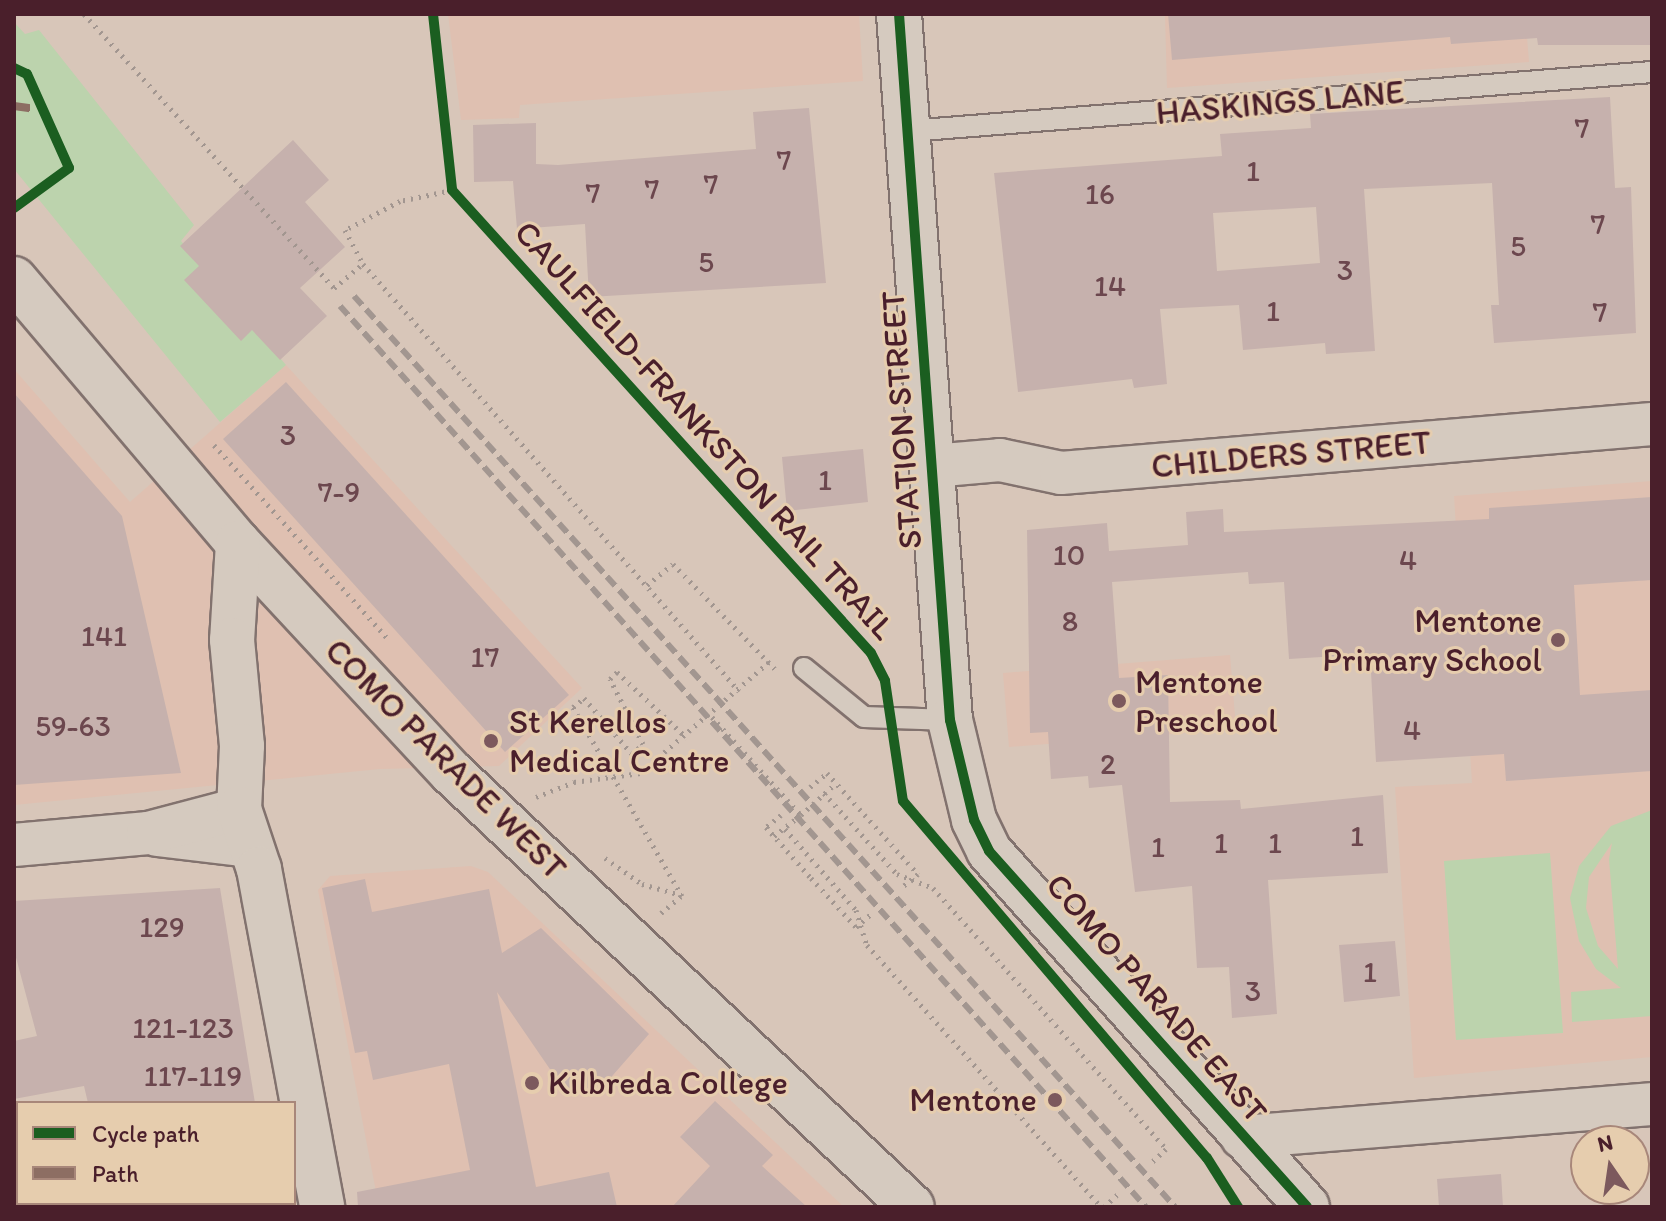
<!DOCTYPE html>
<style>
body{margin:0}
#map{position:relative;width:1666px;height:1221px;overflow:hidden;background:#d8c6b9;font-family:Itim,sans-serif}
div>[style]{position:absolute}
.built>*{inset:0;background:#dfc0b1}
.green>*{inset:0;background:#bcd3ad}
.building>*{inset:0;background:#c6b1ad}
.path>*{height:5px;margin-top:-2.5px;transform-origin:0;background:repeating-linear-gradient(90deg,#a29690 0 2px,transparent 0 8px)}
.roads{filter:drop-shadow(2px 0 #82726e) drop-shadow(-2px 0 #82726e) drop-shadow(0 2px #82726e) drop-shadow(0 -2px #82726e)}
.service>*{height:20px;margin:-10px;padding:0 10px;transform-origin:10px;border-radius:10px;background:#d5cabf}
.minor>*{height:42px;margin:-21px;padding:0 21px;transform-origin:21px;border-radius:21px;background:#d5cabf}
.tertiary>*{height:44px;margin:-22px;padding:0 22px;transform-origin:22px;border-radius:22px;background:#d5cabf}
.rail>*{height:6px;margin-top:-3px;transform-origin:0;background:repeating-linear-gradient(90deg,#a29690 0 12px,transparent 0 18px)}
.quiet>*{height:8px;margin-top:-4px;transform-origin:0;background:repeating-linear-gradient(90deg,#8d6e63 0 16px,transparent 0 24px)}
.cycleway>*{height:10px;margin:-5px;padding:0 5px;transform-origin:5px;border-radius:5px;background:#1b5e20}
.dots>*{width:22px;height:22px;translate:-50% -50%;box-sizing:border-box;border:4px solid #e6cdae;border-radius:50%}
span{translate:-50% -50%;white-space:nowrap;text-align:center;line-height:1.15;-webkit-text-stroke:6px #e6cdae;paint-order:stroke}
.number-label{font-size:30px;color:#6c474e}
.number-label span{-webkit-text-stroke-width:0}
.street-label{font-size:34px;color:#4a1f2b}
.poi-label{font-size:34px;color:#4a1f2b}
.right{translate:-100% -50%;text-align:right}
.left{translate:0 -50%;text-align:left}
.frame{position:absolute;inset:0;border:16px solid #4a1f2b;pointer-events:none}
.legend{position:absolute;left:16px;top:1101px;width:280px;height:104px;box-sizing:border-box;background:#e6cdae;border:2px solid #a8877a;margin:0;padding:10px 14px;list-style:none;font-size:24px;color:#4a1f2b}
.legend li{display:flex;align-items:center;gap:16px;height:40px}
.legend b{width:40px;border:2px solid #a8877a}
.north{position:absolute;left:1570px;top:1125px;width:80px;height:80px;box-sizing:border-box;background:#e6cdae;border:2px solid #a8877a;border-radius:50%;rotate:347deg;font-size:22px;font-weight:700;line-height:32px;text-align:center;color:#4a1f2b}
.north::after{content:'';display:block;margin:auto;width:28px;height:36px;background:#7c595d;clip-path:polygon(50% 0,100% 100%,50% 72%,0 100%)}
</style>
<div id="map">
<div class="built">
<div style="clip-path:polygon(448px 14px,859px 14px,863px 81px,520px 105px,519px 118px,461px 120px)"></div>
<div style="clip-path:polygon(1165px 14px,1525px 14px,1529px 62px,1167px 88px)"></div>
<div style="clip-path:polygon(286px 365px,582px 688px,499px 766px,380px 769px,14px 805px,14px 369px,130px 502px)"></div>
<div style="clip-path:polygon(1652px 481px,1652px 1057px,1414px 1078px,1395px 787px,1472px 783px,1454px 496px)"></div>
<div style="clip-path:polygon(1230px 655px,1236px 729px,1009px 747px,1003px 673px)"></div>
<div style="clip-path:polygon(471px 866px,488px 872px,844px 1207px,379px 1207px,318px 890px,330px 876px)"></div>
</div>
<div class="green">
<div style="clip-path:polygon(14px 22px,25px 34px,39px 30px,194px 225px,181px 241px,286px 365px,220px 422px,14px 169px)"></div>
<div style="clip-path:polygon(evenodd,1652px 810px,1652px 1016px,1572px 1022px,1571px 992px,1621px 988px,1596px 969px,1579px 941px,1570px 898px,1579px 866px,1611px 826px,1652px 810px,1612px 843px,1609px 859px,1618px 969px,1598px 946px,1586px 908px,1589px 877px,1612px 843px)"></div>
<div style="clip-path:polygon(1550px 853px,1563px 1033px,1456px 1040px,1444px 861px)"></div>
</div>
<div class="building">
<div style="clip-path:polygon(1168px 14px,1652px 14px,1652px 45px,1538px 45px,1537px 38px,1451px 44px,1450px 37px,1172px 60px)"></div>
<div style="clip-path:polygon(evenodd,1610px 97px,1615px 188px,1631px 187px,1636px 333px,1494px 343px,1491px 305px,1499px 305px,1492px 183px,1364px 189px,1375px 351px,1326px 354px,1325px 343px,1243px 350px,1239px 305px,1160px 309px,1167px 384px,1134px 388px,1132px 379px,1018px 392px,994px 173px,1222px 156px,1220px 134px,1311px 128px,1310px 114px,1610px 97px,1316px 207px,1320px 263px,1217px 271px,1213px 213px,1316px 207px)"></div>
<div style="clip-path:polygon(809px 108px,826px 283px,589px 297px,585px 224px,517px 229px,513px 181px,474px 182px,473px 125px,536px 123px,536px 164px,558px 165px,756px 149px,753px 112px)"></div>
<div style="clip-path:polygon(293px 140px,329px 180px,305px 202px,345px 247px,300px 288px,327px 316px,280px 360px,252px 330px,241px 341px,184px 280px,199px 266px,180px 246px)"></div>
<div style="clip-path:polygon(286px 382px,569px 695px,505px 752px,223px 439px)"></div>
<div style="clip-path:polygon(14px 393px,122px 516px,181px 773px,14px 785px)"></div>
<div style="clip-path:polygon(863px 449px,868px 502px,787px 511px,782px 457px)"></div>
<div style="clip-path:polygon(1652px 497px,1652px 580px,1574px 585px,1580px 695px,1652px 690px,1652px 771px,1506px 781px,1504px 754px,1376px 762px,1370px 654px,1289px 659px,1284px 582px,1249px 584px,1248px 572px,1112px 582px,1119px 678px,1168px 675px,1170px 802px,1240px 800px,1241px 809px,1383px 795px,1388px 873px,1268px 880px,1277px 1014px,1232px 1018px,1229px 967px,1197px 968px,1192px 886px,1135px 892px,1122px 785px,1089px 788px,1088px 776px,1051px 779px,1048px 732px,1030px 733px,1027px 530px,1107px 523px,1109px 551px,1188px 545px,1186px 512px,1223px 509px,1224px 532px,1489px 519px,1489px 508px)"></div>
<div style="clip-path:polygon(365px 879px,372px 912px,489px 889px,502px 953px,541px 928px,649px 1034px,606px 1083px,567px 1094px,497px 992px,536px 1187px,609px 1172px,617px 1207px,358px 1207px,357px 1192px,470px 1170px,449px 1064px,373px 1080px,367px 1051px,355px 1053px,322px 888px)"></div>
<div style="clip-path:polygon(220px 888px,255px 1103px,88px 1103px,84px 1086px,14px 1099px,14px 1041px,37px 1036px,14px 950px,14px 901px)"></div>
<div style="clip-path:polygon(1395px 941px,1400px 996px,1344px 1002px,1339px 945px)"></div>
<div style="clip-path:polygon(715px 1101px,773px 1155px,762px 1166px,807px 1207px,672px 1207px,710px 1166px,680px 1137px)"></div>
<div style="clip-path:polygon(1501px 1174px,1503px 1207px,1439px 1207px,1437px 1179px)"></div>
</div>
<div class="path">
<div style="left:84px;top:14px;width:371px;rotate:47.6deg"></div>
<div style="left:334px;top:288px;width:38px;rotate:-40deg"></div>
<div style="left:452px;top:190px;width:53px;rotate:168.1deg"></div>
<div style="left:400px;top:201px;width:62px;rotate:152.2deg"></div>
<div style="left:345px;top:230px;width:38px;rotate:62deg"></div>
<div style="left:363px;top:264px;width:569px;rotate:48.63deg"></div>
<div style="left:214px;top:445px;width:258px;rotate:48.1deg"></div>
<div style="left:647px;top:585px;width:33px;rotate:-39deg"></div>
<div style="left:673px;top:564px;width:146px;rotate:45.8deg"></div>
<div style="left:712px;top:717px;width:132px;rotate:47.8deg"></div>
<div style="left:801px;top:815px;width:47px;rotate:-42.4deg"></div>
<div style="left:810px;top:787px;width:22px;rotate:-39deg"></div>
<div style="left:827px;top:773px;width:136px;rotate:48deg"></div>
<div style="left:918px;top:874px;width:22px;rotate:141deg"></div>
<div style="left:824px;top:793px;width:109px;rotate:48deg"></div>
<div style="left:897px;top:874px;width:39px;rotate:21deg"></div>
<div style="left:933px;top:888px;width:350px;rotate:48.2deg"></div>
<div style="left:1166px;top:1149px;width:23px;rotate:137deg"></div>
<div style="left:536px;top:797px;width:41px;rotate:-21.5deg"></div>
<div style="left:574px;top:782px;width:67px;rotate:-7.8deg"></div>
<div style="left:640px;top:773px;width:170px;rotate:-40.7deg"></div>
<div style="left:781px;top:815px;width:19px;rotate:141deg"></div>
<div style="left:766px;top:827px;width:68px;rotate:48.6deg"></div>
<div style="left:811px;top:878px;width:67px;rotate:47.4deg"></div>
<div style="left:856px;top:927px;width:20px;rotate:-41deg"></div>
<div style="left:785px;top:829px;width:108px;rotate:48.8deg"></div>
<div style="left:856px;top:910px;width:37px;rotate:73deg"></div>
<div style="left:867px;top:945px;width:351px;rotate:48.2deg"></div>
<div style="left:774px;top:836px;width:34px;rotate:-38deg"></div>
<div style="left:605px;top:858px;width:45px;rotate:35.1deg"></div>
<div style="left:642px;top:884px;width:41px;rotate:15.8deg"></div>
<div style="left:682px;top:896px;width:218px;rotate:-120deg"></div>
<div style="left:573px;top:707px;width:14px;rotate:-39deg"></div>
<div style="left:584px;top:698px;width:74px;rotate:49.4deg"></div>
<div style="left:632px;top:754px;width:15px;rotate:-42deg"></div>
<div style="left:643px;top:744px;width:73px;rotate:-116.9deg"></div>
<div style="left:610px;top:679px;width:10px;rotate:-45deg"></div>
<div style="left:617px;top:672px;width:96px;rotate:43.3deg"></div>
<div style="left:661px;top:913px;width:26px;rotate:-40deg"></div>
<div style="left:1104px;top:1207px;width:22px;rotate:-43deg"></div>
</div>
<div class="roads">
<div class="service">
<div style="left:909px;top:131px;width:745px;rotate:-4.54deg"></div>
<div style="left:804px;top:668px;width:77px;rotate:39.2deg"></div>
<div style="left:864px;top:717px;width:86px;rotate:2deg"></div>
</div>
<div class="minor">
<div style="left:932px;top:466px;width:68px;rotate:-5deg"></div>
<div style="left:1000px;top:460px;width:62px;rotate:12deg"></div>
<div style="left:1061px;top:473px;width:593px;rotate:-4.74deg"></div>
<div style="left:157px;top:835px;width:95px;rotate:6.7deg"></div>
<div style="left:14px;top:845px;width:135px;rotate:-5.1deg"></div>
<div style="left:148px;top:833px;width:94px;rotate:-14.8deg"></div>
<div style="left:1242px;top:1137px;width:411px;rotate:-4.6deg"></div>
</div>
<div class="tertiary">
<div style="left:899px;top:14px;width:708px;rotate:85.87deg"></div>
<div style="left:950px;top:720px;width:103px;rotate:76.5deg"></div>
<div style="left:974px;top:820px;width:34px;rotate:64deg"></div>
<div style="left:989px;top:851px;width:477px;rotate:48.2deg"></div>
<div style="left:14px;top:279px;width:346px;rotate:49.7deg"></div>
<div style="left:238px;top:543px;width:314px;rotate:47.1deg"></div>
<div style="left:452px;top:773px;width:632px;rotate:43.33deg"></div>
<div style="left:238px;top:543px;width:97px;rotate:93.5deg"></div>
<div style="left:232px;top:640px;width:106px;rotate:84.6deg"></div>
<div style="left:242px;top:746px;width:63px;rotate:92.7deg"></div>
<div style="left:239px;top:809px;width:63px;rotate:71.6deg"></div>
<div style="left:259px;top:869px;width:344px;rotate:79.4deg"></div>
</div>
</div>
<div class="rail">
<div style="left:354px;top:296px;width:1226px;rotate:47.97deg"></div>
<div style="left:340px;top:306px;width:1209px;rotate:48.19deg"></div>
</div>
<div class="quiet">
<div style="left:14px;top:106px;width:22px;rotate:8deg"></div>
</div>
<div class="cycleway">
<div style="left:433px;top:14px;width:177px;rotate:83.8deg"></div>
<div style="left:452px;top:190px;width:624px;rotate:47.86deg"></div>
<div style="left:871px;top:653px;width:31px;rotate:63deg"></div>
<div style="left:885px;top:681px;width:121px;rotate:81.5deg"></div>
<div style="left:903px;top:801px;width:469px;rotate:49.6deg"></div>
<div style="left:1207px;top:1158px;width:58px;rotate:57.7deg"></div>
<div style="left:899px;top:14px;width:708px;rotate:85.87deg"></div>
<div style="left:950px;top:720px;width:103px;rotate:76.5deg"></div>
<div style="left:974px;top:820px;width:34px;rotate:64deg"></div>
<div style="left:989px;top:851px;width:477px;rotate:48.2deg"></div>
<div style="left:14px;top:68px;width:14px;rotate:25deg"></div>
<div style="left:27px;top:74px;width:103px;rotate:65.9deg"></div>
<div style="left:69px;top:168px;width:68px;rotate:144deg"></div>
</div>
<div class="dots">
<div style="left:1558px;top:640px;background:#7c595d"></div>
<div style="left:1119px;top:701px;background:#7c595d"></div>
<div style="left:491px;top:741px;background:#7c595d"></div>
<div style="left:532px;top:1083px;background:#7c595d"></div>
<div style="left:1055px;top:1100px;background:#7c595d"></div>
</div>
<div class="number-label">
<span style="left:1582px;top:128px">7</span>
<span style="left:784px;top:160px">7</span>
<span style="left:1253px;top:171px">1</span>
<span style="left:711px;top:184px">7</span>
<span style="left:652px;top:189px">7</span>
<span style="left:593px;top:193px">7</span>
<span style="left:1100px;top:194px">16</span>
<span style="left:1598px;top:224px">7</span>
<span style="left:1518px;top:246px">5</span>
<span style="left:706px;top:262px">5</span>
<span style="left:1345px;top:270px">3</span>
<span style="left:1110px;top:286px">14</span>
<span style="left:1273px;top:311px">1</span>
<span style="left:1600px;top:312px">7</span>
<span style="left:288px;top:435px">3</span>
<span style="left:825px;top:480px">1</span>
<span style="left:339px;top:492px">7-9</span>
<span style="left:1069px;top:555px">10</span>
<span style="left:1408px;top:560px">4</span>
<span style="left:1070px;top:621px">8</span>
<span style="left:104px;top:636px">141</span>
<span style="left:485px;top:657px">17</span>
<span style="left:73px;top:726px">59-63</span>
<span style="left:1412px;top:730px">4</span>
<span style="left:1108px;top:764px">2</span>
<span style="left:1357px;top:836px">1</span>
<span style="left:1221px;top:843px">1</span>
<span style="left:1275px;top:843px">1</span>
<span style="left:1158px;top:847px">1</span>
<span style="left:162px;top:927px">129</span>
<span style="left:1370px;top:972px">1</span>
<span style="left:1253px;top:991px">3</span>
<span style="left:183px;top:1028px">121-123</span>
<span style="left:193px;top:1076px">117-119</span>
</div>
<div class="street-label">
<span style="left:1280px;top:102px;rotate:-5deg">HASKINGS LANE</span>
<span style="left:901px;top:420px;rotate:-94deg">STATION STREET</span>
<span style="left:705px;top:430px;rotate:48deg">CAULFIELD-FRANKSTON RAIL TRAIL</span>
<span style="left:1291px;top:454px;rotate:-5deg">CHILDERS STREET</span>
<span style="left:446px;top:759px;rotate:45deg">COMO PARADE WEST</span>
<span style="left:1157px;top:998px;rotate:49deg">COMO PARADE EAST</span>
</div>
<div class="poi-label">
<span class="right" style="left:1542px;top:640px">Mentone<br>Primary School</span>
<span class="left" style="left:1135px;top:701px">Mentone<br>Preschool</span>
<span class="left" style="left:509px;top:741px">St Kerellos<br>Medical Centre</span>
<span class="left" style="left:548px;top:1083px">Kilbreda College</span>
<span class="right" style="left:1037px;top:1100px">Mentone</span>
</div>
<div class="frame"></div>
<ul class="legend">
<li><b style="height:10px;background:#1b5e20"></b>Cycle path</li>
<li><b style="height:10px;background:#8d6e63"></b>Path</li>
</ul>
<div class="north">N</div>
</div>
